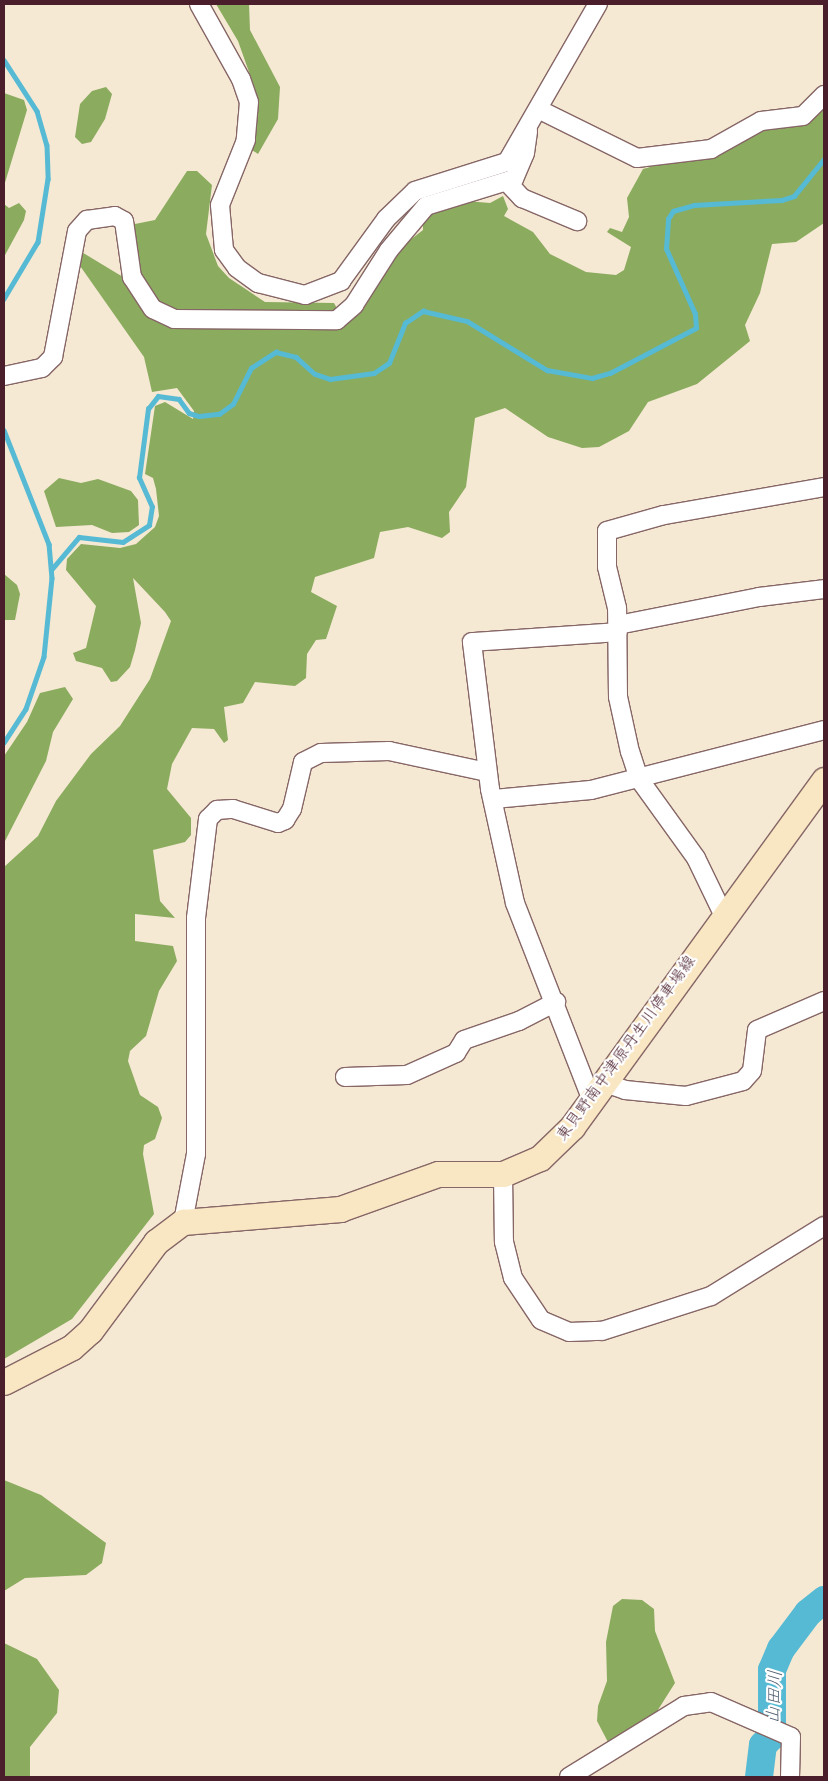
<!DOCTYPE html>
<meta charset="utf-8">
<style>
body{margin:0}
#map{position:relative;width:828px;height:1781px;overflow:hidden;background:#f5e9d3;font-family:Itim,"Klee One",sans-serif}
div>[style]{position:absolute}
.forest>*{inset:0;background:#8bab5f}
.stream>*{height:4.5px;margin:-2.25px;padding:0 2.25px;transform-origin:2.25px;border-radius:2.25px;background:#56bad4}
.river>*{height:28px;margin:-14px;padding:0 14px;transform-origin:14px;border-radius:14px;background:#56bad4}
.roads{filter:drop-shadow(1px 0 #866666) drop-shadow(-1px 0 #866666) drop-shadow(0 1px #866666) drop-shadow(0 -1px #866666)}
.street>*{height:18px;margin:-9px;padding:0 9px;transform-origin:9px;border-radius:9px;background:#fff}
.secondary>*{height:25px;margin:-12.5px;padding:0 12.5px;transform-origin:12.5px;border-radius:12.5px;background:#f9e7c3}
span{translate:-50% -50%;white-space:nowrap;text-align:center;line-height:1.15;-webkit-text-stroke:4.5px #fff;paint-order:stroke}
.street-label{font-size:16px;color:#4a1f2b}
.water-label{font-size:18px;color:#4f5d6f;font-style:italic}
.frame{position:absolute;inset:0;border:5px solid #4a1f2b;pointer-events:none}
</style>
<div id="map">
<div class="forest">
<div style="clip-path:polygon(216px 4px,249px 4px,250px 30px,280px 87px,278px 119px,258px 154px,252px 150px,255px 89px,238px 41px)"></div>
<div style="clip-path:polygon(106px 87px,112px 94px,105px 119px,91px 142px,82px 144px,75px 137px,80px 104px,92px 91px)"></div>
<div style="clip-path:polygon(4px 93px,24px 100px,27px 110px,4px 186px)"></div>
<div style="clip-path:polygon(824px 103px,824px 223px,796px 242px,772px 244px,760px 293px,745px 325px,750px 341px,697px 384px,648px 402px,629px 431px,599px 447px,582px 448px,548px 437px,505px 408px,475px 418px,466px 487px,449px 512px,450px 532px,442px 538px,408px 527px,380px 532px,374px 558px,315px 577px,311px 592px,337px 606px,326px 639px,316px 640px,307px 654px,306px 678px,295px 686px,255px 682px,243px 703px,224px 707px,228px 740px,224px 743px,214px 729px,192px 728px,172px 764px,167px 789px,191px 818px,191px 835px,185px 842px,153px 850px,160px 901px,175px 918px,135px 914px,135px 941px,173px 946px,177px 961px,159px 991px,146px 1036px,130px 1051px,128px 1061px,140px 1095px,158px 1107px,162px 1118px,155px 1139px,144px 1145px,143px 1154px,154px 1214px,72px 1319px,4px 1359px,4px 867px,38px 836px,56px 801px,91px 754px,120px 726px,150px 679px,171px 621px,165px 612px,133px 578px,141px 623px,135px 650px,130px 667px,117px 681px,111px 682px,102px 668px,76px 661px,73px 653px,86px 648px,96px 606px,66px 570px,67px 559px,81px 544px,120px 548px,136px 544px,155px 527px,159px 516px,156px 489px,153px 478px,145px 474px,155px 406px,165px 402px,193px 419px,194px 411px,177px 388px,152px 392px,144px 357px,78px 263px,80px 251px,123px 277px,148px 311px,327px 327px,396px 251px,423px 230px,423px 215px,466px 201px,490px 203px,503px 196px,508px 209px,504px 216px,533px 232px,550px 254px,586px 272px,616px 275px,624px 270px,631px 247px,607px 232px,610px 228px,622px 232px,629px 217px,627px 198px,643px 169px,661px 164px,670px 155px)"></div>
<div style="clip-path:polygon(187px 171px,197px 171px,212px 185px,206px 234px,218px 266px,229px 278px,265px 302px,334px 303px,339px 312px,188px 316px,161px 308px,142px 287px,131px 230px,135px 224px,155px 220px)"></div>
<div style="clip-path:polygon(19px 203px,26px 211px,24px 220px,4px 257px,4px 204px,9px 208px)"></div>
<div style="clip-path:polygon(59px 478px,81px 483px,98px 479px,131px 491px,138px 500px,139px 525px,129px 532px,112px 533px,92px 525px,56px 527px,44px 491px)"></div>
<div style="clip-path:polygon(4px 574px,17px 585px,20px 594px,15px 620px,4px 620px)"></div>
<div style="clip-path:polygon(65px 687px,73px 699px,53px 732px,46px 761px,4px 843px,4px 756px,27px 722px,40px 693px)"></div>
<div style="clip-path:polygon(4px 1480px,41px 1495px,106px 1543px,102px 1563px,86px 1575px,25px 1578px,4px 1591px)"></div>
<div style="clip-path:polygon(622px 1599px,642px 1600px,654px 1609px,655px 1631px,675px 1683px,649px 1724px,609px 1744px,597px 1721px,598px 1706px,607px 1681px,606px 1642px,613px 1606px)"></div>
<div style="clip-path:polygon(4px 1643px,37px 1659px,59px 1690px,57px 1713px,30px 1747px,30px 1777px,4px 1777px)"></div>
</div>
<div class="stream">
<div style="left:4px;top:60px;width:61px;rotate:57.1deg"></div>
<div style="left:37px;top:111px;width:35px;rotate:74deg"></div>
<div style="left:47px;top:145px;width:34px;rotate:88deg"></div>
<div style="left:48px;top:179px;width:64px;rotate:99deg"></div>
<div style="left:38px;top:242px;width:66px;rotate:120.8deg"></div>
<div style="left:4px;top:430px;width:123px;rotate:68.5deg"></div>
<div style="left:49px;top:544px;width:34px;rotate:85deg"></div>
<div style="left:52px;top:578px;width:79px;rotate:95.8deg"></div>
<div style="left:44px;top:657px;width:55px;rotate:109.1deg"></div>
<div style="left:26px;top:709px;width:40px;rotate:122.9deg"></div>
<div style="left:51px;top:570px;width:43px;rotate:-49.7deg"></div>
<div style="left:79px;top:537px;width:44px;rotate:6.5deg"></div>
<div style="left:123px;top:542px;width:31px;rotate:-33deg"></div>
<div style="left:149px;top:525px;width:18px;rotate:-81deg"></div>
<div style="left:152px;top:507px;width:32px;rotate:-114deg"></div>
<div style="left:139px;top:478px;width:70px;rotate:-82.6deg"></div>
<div style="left:148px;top:409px;width:16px;rotate:-52deg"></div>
<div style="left:158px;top:396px;width:21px;rotate:8deg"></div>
<div style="left:179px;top:399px;width:17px;rotate:54deg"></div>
<div style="left:189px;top:413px;width:10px;rotate:17deg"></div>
<div style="left:199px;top:416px;width:20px;rotate:-6deg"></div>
<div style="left:219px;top:414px;width:17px;rotate:-36deg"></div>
<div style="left:233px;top:404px;width:40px;rotate:-63.4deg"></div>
<div style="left:251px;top:368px;width:30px;rotate:-33deg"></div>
<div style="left:276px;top:352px;width:21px;rotate:14deg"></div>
<div style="left:296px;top:357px;width:25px;rotate:42deg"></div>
<div style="left:315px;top:374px;width:16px;rotate:18deg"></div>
<div style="left:330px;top:379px;width:44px;rotate:-7.8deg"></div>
<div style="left:374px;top:373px;width:18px;rotate:-34deg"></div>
<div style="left:389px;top:363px;width:43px;rotate:-68.2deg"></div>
<div style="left:405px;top:323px;width:22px;rotate:-34deg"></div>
<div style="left:423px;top:311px;width:45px;rotate:12.8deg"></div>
<div style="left:467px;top:321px;width:94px;rotate:31.5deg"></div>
<div style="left:547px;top:370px;width:46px;rotate:10.1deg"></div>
<div style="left:592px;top:378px;width:19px;rotate:-16deg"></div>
<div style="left:610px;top:373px;width:97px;rotate:-27.6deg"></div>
<div style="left:696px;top:328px;width:14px;rotate:-94deg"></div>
<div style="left:695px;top:314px;width:71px;rotate:-114deg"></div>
<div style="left:666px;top:249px;width:30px;rotate:-86deg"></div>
<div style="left:668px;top:219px;width:9px;rotate:-58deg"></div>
<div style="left:673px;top:211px;width:22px;rotate:-16deg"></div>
<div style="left:694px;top:205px;width:88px;rotate:-3.3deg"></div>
<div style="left:782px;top:200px;width:13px;rotate:-18deg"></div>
<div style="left:794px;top:196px;width:48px;rotate:-51deg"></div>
</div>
<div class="river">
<div style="left:759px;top:1777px;width:32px;rotate:-83deg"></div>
<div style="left:763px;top:1745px;width:13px;rotate:-45deg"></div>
<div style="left:772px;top:1736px;width:66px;rotate:-90deg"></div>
<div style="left:772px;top:1670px;width:23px;rotate:-67deg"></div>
<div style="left:781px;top:1649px;width:45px;rotate:-53.1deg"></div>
<div style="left:808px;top:1613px;width:21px;rotate:-39deg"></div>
</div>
<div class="roads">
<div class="street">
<div style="left:199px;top:4px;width:86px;rotate:60.8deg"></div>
<div style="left:241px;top:79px;width:24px;rotate:71deg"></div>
<div style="left:249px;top:102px;width:38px;rotate:95deg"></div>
<div style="left:246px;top:140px;width:70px;rotate:111.8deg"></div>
<div style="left:220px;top:205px;width:45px;rotate:84.9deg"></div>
<div style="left:224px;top:250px;width:22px;rotate:54deg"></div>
<div style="left:237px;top:268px;width:26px;rotate:36deg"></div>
<div style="left:258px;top:283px;width:49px;rotate:14.3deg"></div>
<div style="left:305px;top:295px;width:39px;rotate:-21deg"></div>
<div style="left:341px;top:281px;width:77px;rotate:-54deg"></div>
<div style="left:386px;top:219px;width:40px;rotate:-44deg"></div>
<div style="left:415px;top:191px;width:96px;rotate:-17.5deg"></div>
<div style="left:507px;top:162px;width:182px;rotate:-60.1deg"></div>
<div style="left:540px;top:110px;width:108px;rotate:26.3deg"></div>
<div style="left:637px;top:158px;width:75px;rotate:-6.9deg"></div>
<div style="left:711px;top:149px;width:57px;rotate:-29.2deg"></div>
<div style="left:761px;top:121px;width:42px;rotate:-6.8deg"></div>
<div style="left:803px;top:116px;width:30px;rotate:-45deg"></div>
<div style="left:508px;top:183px;width:21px;rotate:47deg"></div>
<div style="left:522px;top:198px;width:60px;rotate:22.7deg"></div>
<div style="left:4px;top:376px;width:39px;rotate:-12deg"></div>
<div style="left:42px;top:368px;width:16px;rotate:-45deg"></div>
<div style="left:53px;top:357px;width:128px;rotate:-79.2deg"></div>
<div style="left:77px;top:231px;width:15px;rotate:-48deg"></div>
<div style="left:87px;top:220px;width:28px;rotate:-8deg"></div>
<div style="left:115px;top:216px;width:10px;rotate:29deg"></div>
<div style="left:124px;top:221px;width:57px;rotate:81.9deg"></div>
<div style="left:132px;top:277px;width:38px;rotate:57deg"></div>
<div style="left:153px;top:309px;width:23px;rotate:25deg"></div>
<div style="left:174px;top:319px;width:163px;rotate:0.4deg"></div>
<div style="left:337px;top:320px;width:23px;rotate:-41deg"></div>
<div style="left:354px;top:305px;width:65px;rotate:-57.5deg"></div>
<div style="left:389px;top:250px;width:57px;rotate:-49.9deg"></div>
<div style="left:426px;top:206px;width:92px;rotate:-17.1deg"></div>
<div style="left:514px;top:179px;width:28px;rotate:-67deg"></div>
<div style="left:525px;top:153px;width:22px;rotate:-82deg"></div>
<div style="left:618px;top:625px;width:144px;rotate:-11.2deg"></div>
<div style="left:759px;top:597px;width:65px;rotate:-7deg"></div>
<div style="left:494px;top:799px;width:97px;rotate:-5.3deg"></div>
<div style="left:591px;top:790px;width:241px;rotate:-14.4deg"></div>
<div style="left:724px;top:916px;width:64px;rotate:-115.8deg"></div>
<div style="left:696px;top:858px;width:97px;rotate:-125.8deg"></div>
<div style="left:639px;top:779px;width:28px;rotate:-108deg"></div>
<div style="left:630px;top:752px;width:56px;rotate:-102.3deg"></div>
<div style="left:618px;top:697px;width:89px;rotate:-90.6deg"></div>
<div style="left:617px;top:608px;width:42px;rotate:-103.7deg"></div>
<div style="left:607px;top:567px;width:36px;rotate:-90deg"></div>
<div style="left:607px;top:531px;width:59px;rotate:-15.7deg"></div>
<div style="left:664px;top:515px;width:162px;rotate:-9.9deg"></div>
<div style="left:345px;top:1077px;width:62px;rotate:-1.8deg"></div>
<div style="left:407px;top:1075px;width:54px;rotate:-24.2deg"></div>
<div style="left:456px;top:1053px;width:15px;rotate:-58deg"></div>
<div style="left:464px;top:1040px;width:58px;rotate:-19.1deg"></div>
<div style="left:519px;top:1021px;width:42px;rotate:-27.2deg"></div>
<div style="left:602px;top:1082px;width:24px;rotate:19deg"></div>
<div style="left:625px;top:1090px;width:61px;rotate:5.6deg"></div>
<div style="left:686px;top:1096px;width:59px;rotate:-14.7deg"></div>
<div style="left:743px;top:1081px;width:13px;rotate:-48deg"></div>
<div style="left:752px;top:1071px;width:41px;rotate:-83deg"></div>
<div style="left:757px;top:1030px;width:73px;rotate:-23.4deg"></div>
<div style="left:591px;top:1098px;width:209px;rotate:-111.3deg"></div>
<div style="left:515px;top:903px;width:117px;rotate:-102.4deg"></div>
<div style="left:490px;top:789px;width:148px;rotate:-97deg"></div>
<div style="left:472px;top:642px;width:146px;rotate:-3.9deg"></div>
<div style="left:503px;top:1174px;width:68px;rotate:89.2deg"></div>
<div style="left:504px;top:1242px;width:37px;rotate:76deg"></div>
<div style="left:513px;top:1278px;width:50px;rotate:56.3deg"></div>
<div style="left:541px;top:1320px;width:30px;rotate:23deg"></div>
<div style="left:569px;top:1332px;width:33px;rotate:-2deg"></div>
<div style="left:602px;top:1331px;width:114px;rotate:-17.8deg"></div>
<div style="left:711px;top:1296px;width:133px;rotate:-31.8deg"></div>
<div style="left:183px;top:1222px;width:69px;rotate:-79.2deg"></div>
<div style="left:196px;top:1154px;width:236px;rotate:-90deg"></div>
<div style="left:196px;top:918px;width:100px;rotate:-83.1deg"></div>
<div style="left:208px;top:819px;width:13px;rotate:-45deg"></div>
<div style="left:217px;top:810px;width:16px;rotate:-4deg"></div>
<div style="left:233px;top:809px;width:47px;rotate:17.3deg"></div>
<div style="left:278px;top:823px;width:8px;rotate:-23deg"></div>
<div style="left:285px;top:820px;width:13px;rotate:-58deg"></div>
<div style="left:292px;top:809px;width:48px;rotate:-76.8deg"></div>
<div style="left:303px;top:762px;width:20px;rotate:-27deg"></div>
<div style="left:321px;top:753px;width:68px;rotate:-1.7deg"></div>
<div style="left:389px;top:751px;width:100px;rotate:12.1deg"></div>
<div style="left:569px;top:1777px;width:135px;rotate:-31.7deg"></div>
<div style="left:684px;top:1706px;width:27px;rotate:-8deg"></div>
<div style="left:711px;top:1702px;width:87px;rotate:23.6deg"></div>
<div style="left:791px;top:1737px;width:40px;rotate:91.4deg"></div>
</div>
<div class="secondary">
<div style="left:4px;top:1382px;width:76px;rotate:-27.2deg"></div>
<div style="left:72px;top:1347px;width:24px;rotate:-42deg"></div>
<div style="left:90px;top:1331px;width:111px;rotate:-53.4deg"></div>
<div style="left:156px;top:1242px;width:34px;rotate:-37deg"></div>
<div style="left:183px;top:1222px;width:158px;rotate:-4.7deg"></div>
<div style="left:340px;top:1209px;width:104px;rotate:-19.7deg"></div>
<div style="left:438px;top:1174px;width:65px"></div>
<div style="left:503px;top:1174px;width:40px;rotate:-23.4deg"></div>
<div style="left:540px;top:1158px;width:45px;rotate:-44.1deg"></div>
<div style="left:572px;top:1127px;width:429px;rotate:-54deg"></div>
</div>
</div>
<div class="street-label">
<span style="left:626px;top:1048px;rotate:-54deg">東貝野南中津原丹生川停車場線</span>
</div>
<div class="water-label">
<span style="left:774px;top:1697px;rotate:-87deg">山田川</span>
</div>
<div class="frame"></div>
</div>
